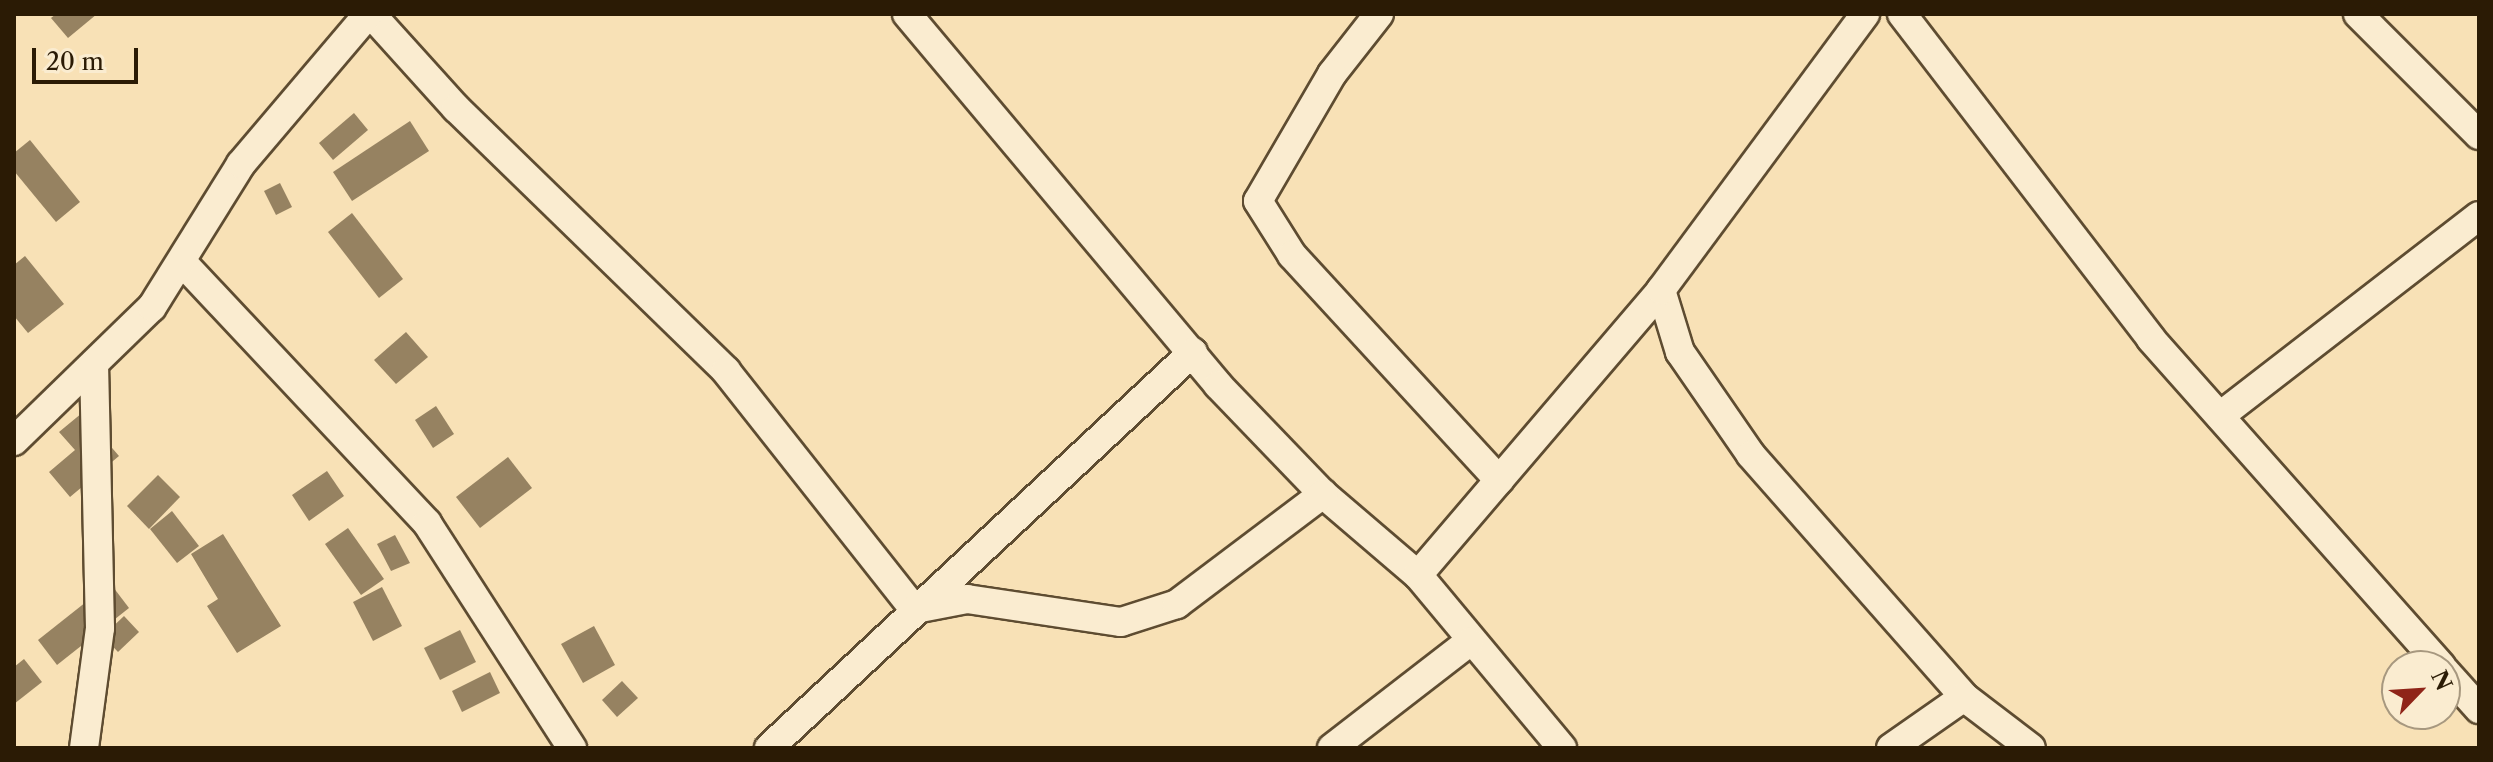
<!DOCTYPE html>
<style>
body{margin:0}
#map{position:relative;width:2493px;height:762px;overflow:hidden;background:#f8e1b6;font-family:"Libre Caslon Text",serif}
div>[style]{position:absolute}
.building>*{inset:0;background:#968261}
.roads{filter:drop-shadow(2px 0 #5e4c31) drop-shadow(-2px 0 #5e4c31) drop-shadow(0 2px #5e4c31) drop-shadow(0 -2px #5e4c31)}
.minor>*{height:28px;margin:-14px;padding:0 14px;transform-origin:14px;border-radius:14px;background:#faecd0}
span{translate:-50% -50%;white-space:nowrap;text-align:center;line-height:1.15;-webkit-text-stroke:6px #faecd0;paint-order:stroke}
.frame{position:absolute;inset:0;border:16px solid #2b1b05;pointer-events:none}
.north{position:absolute;left:2381px;top:650px;width:80px;height:80px;box-sizing:border-box;background:#faecd0;border:2px solid #a7987f;border-radius:50%;rotate:65deg;font-size:22px;font-weight:700;line-height:32px;text-align:center;color:#2b1b05}
.north::after{content:'';display:block;margin:auto;width:28px;height:36px;background:#8f2418;clip-path:polygon(50% 0,100% 100%,50% 72%,0 100%)}
.scale{position:absolute;left:32px;top:48px;width:106px;height:36px;box-sizing:border-box;border:4px solid #2b1b05;border-top:0;padding-left:10px;font-size:24px;line-height:28px;white-space:nowrap;color:#2b1b05;-webkit-text-stroke:6px #faecd0;paint-order:stroke}
</style>
<div id="map">
<div class="building">
<div style="clip-path:polygon(56px 14px,97px 14px,68px 38px,51px 18px)"></div>
<div style="clip-path:polygon(354px 113px,368px 130px,333px 160px,319px 143px)"></div>
<div style="clip-path:polygon(410px 121px,429px 151px,352px 201px,333px 172px)"></div>
<div style="clip-path:polygon(30px 140px,80px 202px,56px 222px,14px 171px,14px 153px)"></div>
<div style="clip-path:polygon(280px 183px,292px 207px,276px 215px,264px 191px)"></div>
<div style="clip-path:polygon(352px 213px,403px 279px,379px 298px,328px 232px)"></div>
<div style="clip-path:polygon(25px 256px,64px 304px,28px 333px,14px 316px,14px 265px)"></div>
<div style="clip-path:polygon(406px 332px,428px 357px,396px 384px,374px 360px)"></div>
<div style="clip-path:polygon(436px 406px,454px 434px,433px 448px,415px 420px)"></div>
<div style="clip-path:polygon(82px 413px,119px 456px,70px 497px,49px 472px,75px 450px,59px 432px)"></div>
<div style="clip-path:polygon(508px 457px,532px 488px,480px 528px,456px 497px)"></div>
<div style="clip-path:polygon(327px 471px,344px 496px,309px 521px,292px 495px)"></div>
<div style="clip-path:polygon(158px 475px,180px 497px,149px 529px,127px 506px)"></div>
<div style="clip-path:polygon(172px 511px,199px 546px,177px 563px,150px 529px)"></div>
<div style="clip-path:polygon(348px 528px,384px 579px,361px 595px,325px 544px)"></div>
<div style="clip-path:polygon(223px 534px,281px 626px,237px 653px,207px 606px,218px 599px,191px 554px)"></div>
<div style="clip-path:polygon(395px 535px,410px 563px,391px 571px,377px 544px)"></div>
<div style="clip-path:polygon(110px 583px,129px 608px,57px 665px,38px 640px)"></div>
<div style="clip-path:polygon(382px 587px,402px 626px,373px 641px,353px 602px)"></div>
<div style="clip-path:polygon(124px 616px,139px 632px,118px 652px,103px 636px)"></div>
<div style="clip-path:polygon(594px 626px,615px 665px,583px 683px,561px 644px)"></div>
<div style="clip-path:polygon(460px 630px,476px 662px,440px 680px,424px 648px)"></div>
<div style="clip-path:polygon(24px 659px,42px 682px,14px 704px,14px 667px)"></div>
<div style="clip-path:polygon(490px 672px,500px 693px,462px 712px,452px 691px)"></div>
<div style="clip-path:polygon(622px 681px,638px 698px,617px 717px,602px 700px)"></div>
</div>
<div class="roads">
<div class="minor">
<div style="left:371px;top:14px;width:127px;rotate:47.9deg"></div>
<div style="left:456px;top:108px;width:377px;rotate:44.2deg"></div>
<div style="left:726px;top:371px;width:303px;rotate:51.7deg"></div>
<div style="left:907px;top:14px;width:484px;rotate:50deg"></div>
<div style="left:1218px;top:385px;width:151px;rotate:46.1deg"></div>
<div style="left:1323px;top:494px;width:125px;rotate:40.5deg"></div>
<div style="left:1418px;top:575px;width:225px;rotate:50.2deg"></div>
<div style="left:1379px;top:14px;width:76px;rotate:128.1deg"></div>
<div style="left:1332px;top:74px;width:147px;rotate:120.2deg"></div>
<div style="left:1258px;top:201px;width:64px;rotate:57.8deg"></div>
<div style="left:1292px;top:255px;width:306px;rotate:47.4deg"></div>
<div style="left:1902px;top:14px;width:409px;rotate:52.5deg"></div>
<div style="left:2151px;top:339px;width:437px;rotate:48.4deg"></div>
<div style="left:2358px;top:14px;width:171px;rotate:45deg"></div>
<div style="left:182px;top:262px;width:358px;rotate:46.8deg"></div>
<div style="left:427px;top:523px;width:268px;rotate:57.2deg"></div>
<div style="left:1661px;top:290px;width:65px;rotate:73deg"></div>
<div style="left:1680px;top:352px;width:125px;rotate:55.4deg"></div>
<div style="left:1751px;top:455px;width:322px;rotate:48.6deg"></div>
<div style="left:1964px;top:697px;width:84px;rotate:37.3deg"></div>
<div style="left:2220px;top:416px;width:327px;rotate:-37.7deg"></div>
<div style="left:14px;top:441px;width:192px;rotate:-44.2deg"></div>
<div style="left:152px;top:307px;width:168px;rotate:-58.1deg"></div>
<div style="left:241px;top:164px;width:197px;rotate:-49.7deg"></div>
<div style="left:1418px;top:575px;width:375px;rotate:-49.5deg"></div>
<div style="left:1661px;top:290px;width:343px;rotate:-53.5deg"></div>
<div style="left:915px;top:609px;width:53px;rotate:-10.9deg"></div>
<div style="left:967px;top:599px;width:156px;rotate:8.5deg"></div>
<div style="left:1121px;top:622px;width:59px;rotate:-17.8deg"></div>
<div style="left:1177px;top:604px;width:183px;rotate:-37deg"></div>
<div style="left:2445px;top:671px;width:51px;rotate:48.2deg"></div>
<div style="left:84px;top:748px;width:121px;rotate:-82.4deg"></div>
<div style="left:100px;top:628px;width:264px;rotate:-91.3deg"></div>
<div style="left:769px;top:748px;width:580px;rotate:-43.04deg"></div>
<div style="left:1332px;top:748px;width:173px;rotate:-37.7deg"></div>
<div style="left:1891px;top:748px;width:89px;rotate:-34.9deg"></div>
</div>
</div>
<div class="frame"></div>
<div class="north">N</div>
<div class="scale">20 m</div>
</div>
